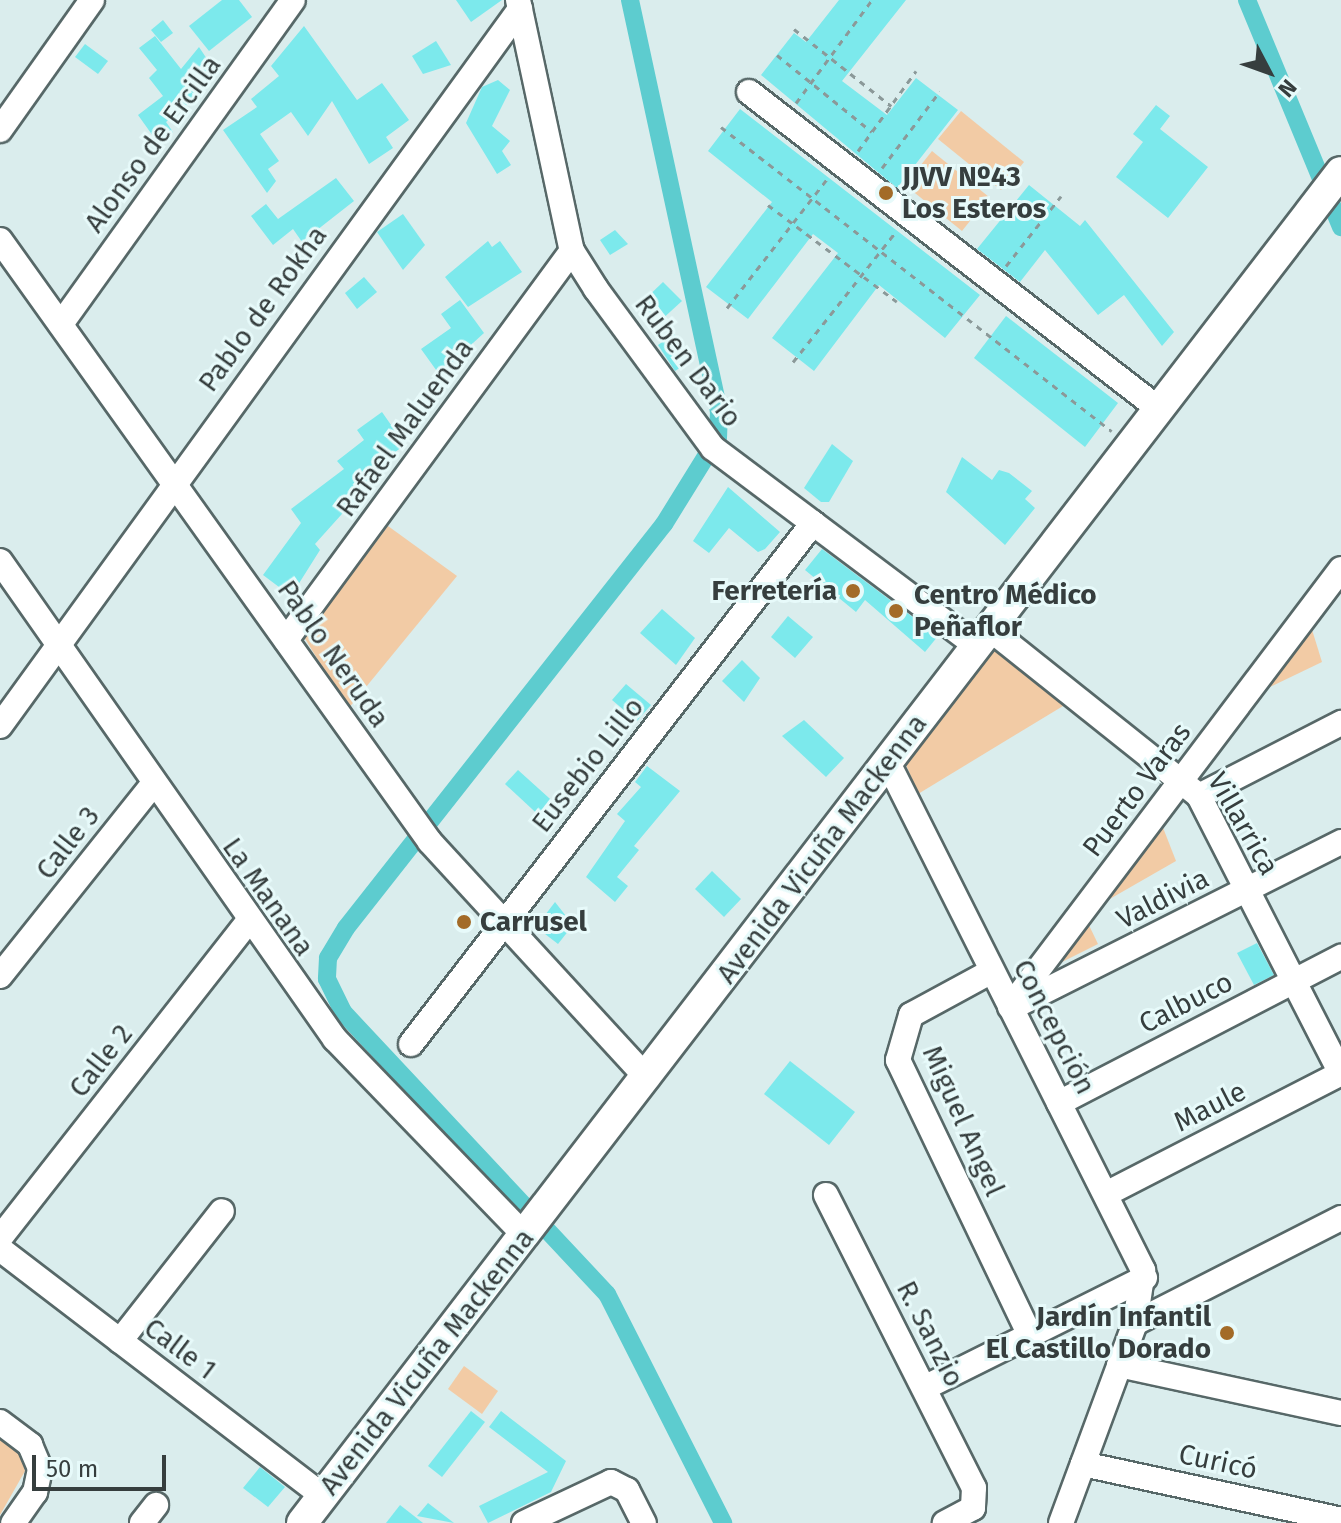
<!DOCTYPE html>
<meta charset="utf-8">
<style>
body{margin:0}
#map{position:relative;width:1341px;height:1523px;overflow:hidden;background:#daeded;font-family:"Fira Sans",sans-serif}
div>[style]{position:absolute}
.green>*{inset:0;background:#f2cba5}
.canal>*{height:18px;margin:-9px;padding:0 9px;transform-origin:9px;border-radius:9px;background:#5dcccf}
.building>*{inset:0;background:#7ce9ec}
.path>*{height:3px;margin-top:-1.5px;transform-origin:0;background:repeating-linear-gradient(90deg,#8b9999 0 6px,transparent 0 12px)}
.roads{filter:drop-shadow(2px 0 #576868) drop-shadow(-2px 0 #576868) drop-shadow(0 2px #576868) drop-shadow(0 -2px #576868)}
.minor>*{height:24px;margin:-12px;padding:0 12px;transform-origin:12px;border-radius:12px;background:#fff}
.major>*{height:30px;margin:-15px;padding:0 15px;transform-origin:15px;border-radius:15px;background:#fff}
.dots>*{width:22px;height:22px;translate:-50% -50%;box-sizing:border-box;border:4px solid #e7fafa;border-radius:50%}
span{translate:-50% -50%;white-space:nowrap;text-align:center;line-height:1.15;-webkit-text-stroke:6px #e7fafa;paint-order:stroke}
.street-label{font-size:28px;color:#363e3e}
.poi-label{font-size:28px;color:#363e3e;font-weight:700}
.left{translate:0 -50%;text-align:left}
.right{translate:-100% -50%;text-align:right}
.north{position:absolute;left:1229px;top:32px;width:80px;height:80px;-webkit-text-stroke:6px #e7fafa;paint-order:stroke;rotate:131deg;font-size:22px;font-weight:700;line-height:32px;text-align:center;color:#363e3e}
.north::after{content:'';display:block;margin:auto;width:28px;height:36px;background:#363e3e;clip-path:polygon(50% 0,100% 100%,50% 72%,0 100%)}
.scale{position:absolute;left:32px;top:1455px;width:134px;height:36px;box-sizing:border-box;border:4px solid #363e3e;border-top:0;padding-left:10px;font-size:24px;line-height:28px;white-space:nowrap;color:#363e3e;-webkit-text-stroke:6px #e7fafa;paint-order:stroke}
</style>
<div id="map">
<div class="green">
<div style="clip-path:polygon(961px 111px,1024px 162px,1001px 190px,938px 139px)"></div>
<div style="clip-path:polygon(932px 151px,989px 197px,962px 231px,905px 185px)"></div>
<div style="clip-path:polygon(388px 526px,457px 576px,348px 709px,304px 637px)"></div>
<div style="clip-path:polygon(1309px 620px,1322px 662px,1251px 696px)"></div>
<div style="clip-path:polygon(987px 636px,1068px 703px,918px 794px,900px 750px)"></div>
<div style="clip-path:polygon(1160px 820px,1176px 861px,1108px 900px)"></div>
<div style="clip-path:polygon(1086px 919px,1098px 944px,1048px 969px)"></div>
<div style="clip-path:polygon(464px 1366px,498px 1391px,482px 1414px,448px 1389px)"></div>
<div style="clip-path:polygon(0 1431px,19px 1448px,25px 1471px,0 1515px)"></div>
</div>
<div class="canal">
<div style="left:630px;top:0;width:420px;rotate:77.8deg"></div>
<div style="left:719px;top:410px;width:27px;rotate:92deg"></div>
<div style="left:718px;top:437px;width:102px;rotate:121.8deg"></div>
<div style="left:664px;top:524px;width:514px;rotate:128.21deg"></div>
<div style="left:346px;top:928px;width:35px;rotate:121deg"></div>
<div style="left:328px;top:958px;width:21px;rotate:93deg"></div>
<div style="left:327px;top:979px;width:37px;rotate:64deg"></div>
<div style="left:343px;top:1012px;width:386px;rotate:46.9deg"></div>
<div style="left:607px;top:1294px;width:257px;rotate:63.1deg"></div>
<div style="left:1247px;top:0;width:246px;rotate:67.5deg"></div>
</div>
<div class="building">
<div style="clip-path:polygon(222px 0,239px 0,252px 17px,209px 51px,189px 26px)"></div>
<div style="clip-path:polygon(456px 0,502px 0,471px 22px)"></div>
<div style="clip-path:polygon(839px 0,906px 0,842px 81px,887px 115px,916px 78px,958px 110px,897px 188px,761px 75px,794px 33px,806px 42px)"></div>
<div style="clip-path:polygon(163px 20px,173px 33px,161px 42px,151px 30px)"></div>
<div style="clip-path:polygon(304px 26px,357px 100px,382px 83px,409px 120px,386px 137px,393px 148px,369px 164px,332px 101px,308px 136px,291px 112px,260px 134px,279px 161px,268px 169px,276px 181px,267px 193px,223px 130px,257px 107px,251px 99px,279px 76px,271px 66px)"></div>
<div style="clip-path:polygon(155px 36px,181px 69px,199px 47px,213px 68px,194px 99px,166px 122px,173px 132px,158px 143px,138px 115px,163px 96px,149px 78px,157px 70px,139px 48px)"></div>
<div style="clip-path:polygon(436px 41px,451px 65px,423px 74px,412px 56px)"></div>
<div style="clip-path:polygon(85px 44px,108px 61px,98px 74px,75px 57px)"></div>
<div style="clip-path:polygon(498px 80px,510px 90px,492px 126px,510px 141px,502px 151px,511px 165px,497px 174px,466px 123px,482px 87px)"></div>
<div style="clip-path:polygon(1156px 105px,1170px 116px,1160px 129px,1208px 167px,1168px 218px,1116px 177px,1143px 142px,1133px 134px)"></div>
<div style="clip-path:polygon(740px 109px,980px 295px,945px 338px,879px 285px,814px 371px,772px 338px,838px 253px,813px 234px,748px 319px,706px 287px,772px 202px,708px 151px)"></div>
<div style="clip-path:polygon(336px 178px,354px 201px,317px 230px,325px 241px,309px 252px,293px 229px,273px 245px,251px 216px,266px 204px,278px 219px)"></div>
<div style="clip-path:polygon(1029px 185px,1080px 226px,1085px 220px,1174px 332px,1162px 346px,1124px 295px,1098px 315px,1045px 250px,1020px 282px,977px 249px)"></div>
<div style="clip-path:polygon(403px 214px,425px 245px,403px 270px,377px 232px)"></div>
<div style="clip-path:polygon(615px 230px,628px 244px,610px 255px,600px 240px)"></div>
<div style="clip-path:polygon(488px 241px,492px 247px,500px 241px,522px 272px,468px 307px,445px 277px)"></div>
<div style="clip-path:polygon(364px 277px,377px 292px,357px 309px,345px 293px)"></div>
<div style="clip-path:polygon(663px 282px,682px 301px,659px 322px,641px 303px)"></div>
<div style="clip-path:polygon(460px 300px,484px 333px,439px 374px,421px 349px,451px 328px,441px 314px)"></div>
<div style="clip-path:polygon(1006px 316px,1118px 403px,1085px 447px,974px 358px)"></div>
<div style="clip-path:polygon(674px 334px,692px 360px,675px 371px,658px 345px)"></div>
<div style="clip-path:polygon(382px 412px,405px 445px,371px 469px,376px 476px,315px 544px,320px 550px,291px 596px,263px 575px,301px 523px,291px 509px,344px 469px,337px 461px,364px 440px,357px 430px)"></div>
<div style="clip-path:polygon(832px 444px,853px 461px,829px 502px,821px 502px,804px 488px)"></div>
<div style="clip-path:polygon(962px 457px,992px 480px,999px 470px,1009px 473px,1032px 491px,1025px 499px,1035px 508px,1005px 545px,946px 492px)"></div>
<div style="clip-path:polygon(728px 487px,780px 532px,765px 549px,758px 552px,729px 528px,709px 553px,693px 541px)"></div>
<div style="clip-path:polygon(822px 549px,938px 636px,925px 652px,865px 600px,856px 612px,805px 570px)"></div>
<div style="clip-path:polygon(662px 609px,695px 638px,676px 665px,640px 633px)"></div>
<div style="clip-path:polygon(788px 616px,813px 637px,795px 658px,771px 637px)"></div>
<div style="clip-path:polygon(742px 660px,760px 678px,744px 702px,722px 681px)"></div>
<div style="clip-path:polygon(626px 684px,651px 705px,637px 721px,612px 700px)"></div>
<div style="clip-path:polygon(804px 720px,844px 758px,826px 777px,782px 736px)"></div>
<div style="clip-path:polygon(647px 766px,680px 791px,634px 846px,639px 850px,617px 877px,628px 886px,615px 902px,586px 877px,625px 821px,617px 814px,641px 787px,635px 782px)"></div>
<div style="clip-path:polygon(518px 770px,559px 807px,546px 822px,505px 784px)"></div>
<div style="clip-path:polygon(712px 871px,741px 899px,724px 917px,695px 889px)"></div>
<div style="clip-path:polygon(555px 902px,573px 925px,558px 944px,536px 927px)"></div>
<div style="clip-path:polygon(1257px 943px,1274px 975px,1254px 985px,1237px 953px)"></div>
<div style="clip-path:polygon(790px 1061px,855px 1112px,829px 1145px,764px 1094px)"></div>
<div style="clip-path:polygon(471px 1411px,485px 1422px,442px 1477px,428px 1466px)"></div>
<div style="clip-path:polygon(501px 1411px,566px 1461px,551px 1492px,488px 1523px,479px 1506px,548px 1472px,489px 1427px)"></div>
<div style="clip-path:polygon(260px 1467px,285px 1487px,268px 1507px,243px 1488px)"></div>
<div style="clip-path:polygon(428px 1503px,454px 1523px,417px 1516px)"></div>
<div style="clip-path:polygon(400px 1505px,423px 1523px,386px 1523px)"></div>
</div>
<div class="path">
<div style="left:794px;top:29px;width:124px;rotate:38.4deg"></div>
<div style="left:777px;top:55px;width:122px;rotate:39deg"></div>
<div style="left:796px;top:103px;width:128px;rotate:-53.6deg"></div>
<div style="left:721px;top:127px;width:495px;rotate:37.9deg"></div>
<div style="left:858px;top:151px;width:99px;rotate:-54.1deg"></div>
<div style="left:882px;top:168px;width:96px;rotate:-53deg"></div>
<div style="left:768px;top:205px;width:161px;rotate:36.9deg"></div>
<div style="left:1006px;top:266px;width:89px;rotate:-51.8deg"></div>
<div style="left:727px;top:308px;width:165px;rotate:-52.2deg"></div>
<div style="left:793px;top:362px;width:164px;rotate:-51.7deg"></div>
</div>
<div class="roads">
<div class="minor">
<div style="left:518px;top:0;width:257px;rotate:77.9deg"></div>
<div style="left:572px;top:251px;width:45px;rotate:57.7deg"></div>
<div style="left:596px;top:289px;width:197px;rotate:53.7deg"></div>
<div style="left:713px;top:448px;width:330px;rotate:36.9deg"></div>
<div style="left:749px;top:92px;width:518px;rotate:37.71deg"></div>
<div style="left:0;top:130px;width:159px;rotate:-54.7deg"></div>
<div style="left:0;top:240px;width:740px;rotate:54.46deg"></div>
<div style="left:430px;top:842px;width:321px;rotate:47.4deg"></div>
<div style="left:61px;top:324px;width:398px;rotate:-54.4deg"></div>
<div style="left:0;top:561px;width:584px;rotate:54.98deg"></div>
<div style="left:335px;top:1039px;width:274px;rotate:46deg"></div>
<div style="left:990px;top:629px;width:268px;rotate:38.6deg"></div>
<div style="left:1199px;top:796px;width:312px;rotate:62.9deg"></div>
<div style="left:286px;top:640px;width:483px;rotate:-53.7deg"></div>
<div style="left:0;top:726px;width:886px;rotate:-54.05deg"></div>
<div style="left:888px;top:763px;width:568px;rotate:63.3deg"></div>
<div style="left:1143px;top:1270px;width:54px;rotate:98.6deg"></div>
<div style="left:1135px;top:1323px;width:213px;rotate:110.3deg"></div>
<div style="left:1199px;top:796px;width:160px;rotate:-27.2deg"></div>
<div style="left:992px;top:971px;width:92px;rotate:151.5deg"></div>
<div style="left:911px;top:1015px;width:47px;rotate:106.1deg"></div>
<div style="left:898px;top:1060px;width:305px;rotate:64.4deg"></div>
<div style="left:0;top:976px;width:246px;rotate:-51.4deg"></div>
<div style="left:1010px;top:1007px;width:549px;rotate:-52.92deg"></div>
<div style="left:1013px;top:1007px;width:367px;rotate:-26.7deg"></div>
<div style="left:411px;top:1044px;width:658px;rotate:-52.35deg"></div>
<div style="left:1059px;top:1103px;width:318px;rotate:-27.4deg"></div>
<div style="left:1106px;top:1194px;width:264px;rotate:-27.2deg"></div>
<div style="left:826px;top:1195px;width:328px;rotate:63.2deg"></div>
<div style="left:974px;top:1488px;width:20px;rotate:93deg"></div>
<div style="left:973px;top:1508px;width:32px;rotate:152deg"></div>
<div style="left:0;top:1238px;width:403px;rotate:-51.9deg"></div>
<div style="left:0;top:1249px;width:407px;rotate:37.4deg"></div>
<div style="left:1135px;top:1323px;width:231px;rotate:-27deg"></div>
<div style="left:120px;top:1341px;width:165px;rotate:-51.9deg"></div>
<div style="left:1119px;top:1365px;width:227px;rotate:12.2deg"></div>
<div style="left:924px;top:1388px;width:247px;rotate:-26.5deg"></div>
<div style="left:0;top:1422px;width:38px;rotate:37deg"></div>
<div style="left:30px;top:1445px;width:26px;rotate:67deg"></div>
<div style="left:40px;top:1469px;width:24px;rotate:102deg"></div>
<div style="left:35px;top:1492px;width:38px;rotate:125deg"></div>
<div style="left:1083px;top:1464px;width:264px;rotate:12.2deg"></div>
<div style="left:142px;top:1523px;width:23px;rotate:-52deg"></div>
<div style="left:524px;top:1523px;width:96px;rotate:-25.2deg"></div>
<div style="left:611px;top:1482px;width:18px;rotate:27deg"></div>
<div style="left:627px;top:1490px;width:37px;rotate:63deg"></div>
</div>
<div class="major">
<div style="left:302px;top:1523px;width:1704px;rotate:-52.44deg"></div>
</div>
</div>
<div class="dots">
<div style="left:886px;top:193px;background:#a36b28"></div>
<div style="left:853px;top:591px;background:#a36b28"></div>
<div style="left:896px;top:611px;background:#a36b28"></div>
<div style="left:464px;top:922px;background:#a36b28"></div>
<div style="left:1227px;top:1333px;background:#a36b28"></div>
</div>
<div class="street-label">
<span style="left:153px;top:144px;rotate:-54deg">Alonso de Ercilla</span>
<span style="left:263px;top:309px;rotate:-54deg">Pablo de Rokha</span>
<span style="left:688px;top:361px;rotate:53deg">Ruben Dario</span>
<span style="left:405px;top:428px;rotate:-54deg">Rafael Maluenda</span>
<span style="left:333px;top:654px;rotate:55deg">Pablo Neruda</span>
<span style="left:588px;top:765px;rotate:-52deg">Eusebio Lillo</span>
<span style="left:1137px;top:790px;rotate:-53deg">Puerto Varas</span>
<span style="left:1243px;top:824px;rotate:60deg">Villarrica</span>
<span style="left:68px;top:843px;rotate:-52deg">Calle 3</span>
<span style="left:822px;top:849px;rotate:-53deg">Avenida Vicuña Mackenna</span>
<span style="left:268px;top:897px;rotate:55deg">La Manana</span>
<span style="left:1163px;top:899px;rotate:-27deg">Valdivia</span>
<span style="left:1186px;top:1003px;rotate:-27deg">Calbuco</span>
<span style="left:1054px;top:1027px;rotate:63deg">Concepción</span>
<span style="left:101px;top:1061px;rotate:-52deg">Calle 2</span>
<span style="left:1210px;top:1107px;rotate:-27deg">Maule</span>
<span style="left:963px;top:1121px;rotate:66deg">Miguel Angel</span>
<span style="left:930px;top:1334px;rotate:63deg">R. Sanzio</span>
<span style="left:180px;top:1349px;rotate:37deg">Calle 1</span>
<span style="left:427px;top:1362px;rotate:-52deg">Avenida Vicuña Mackenna</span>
<span style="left:1218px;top:1462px;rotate:12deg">Curicó</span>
</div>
<div class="poi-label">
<span class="left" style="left:902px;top:193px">JJVV Nº43<br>Los Esteros</span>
<span class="right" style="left:837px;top:591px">Ferretería</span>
<span class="left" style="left:914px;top:611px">Centro Médico<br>Peñaflor</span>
<span class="left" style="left:480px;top:922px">Carrusel</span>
<span class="right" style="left:1211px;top:1333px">Jardín Infantil<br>El Castillo Dorado</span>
</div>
<div class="north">N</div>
<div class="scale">50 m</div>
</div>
